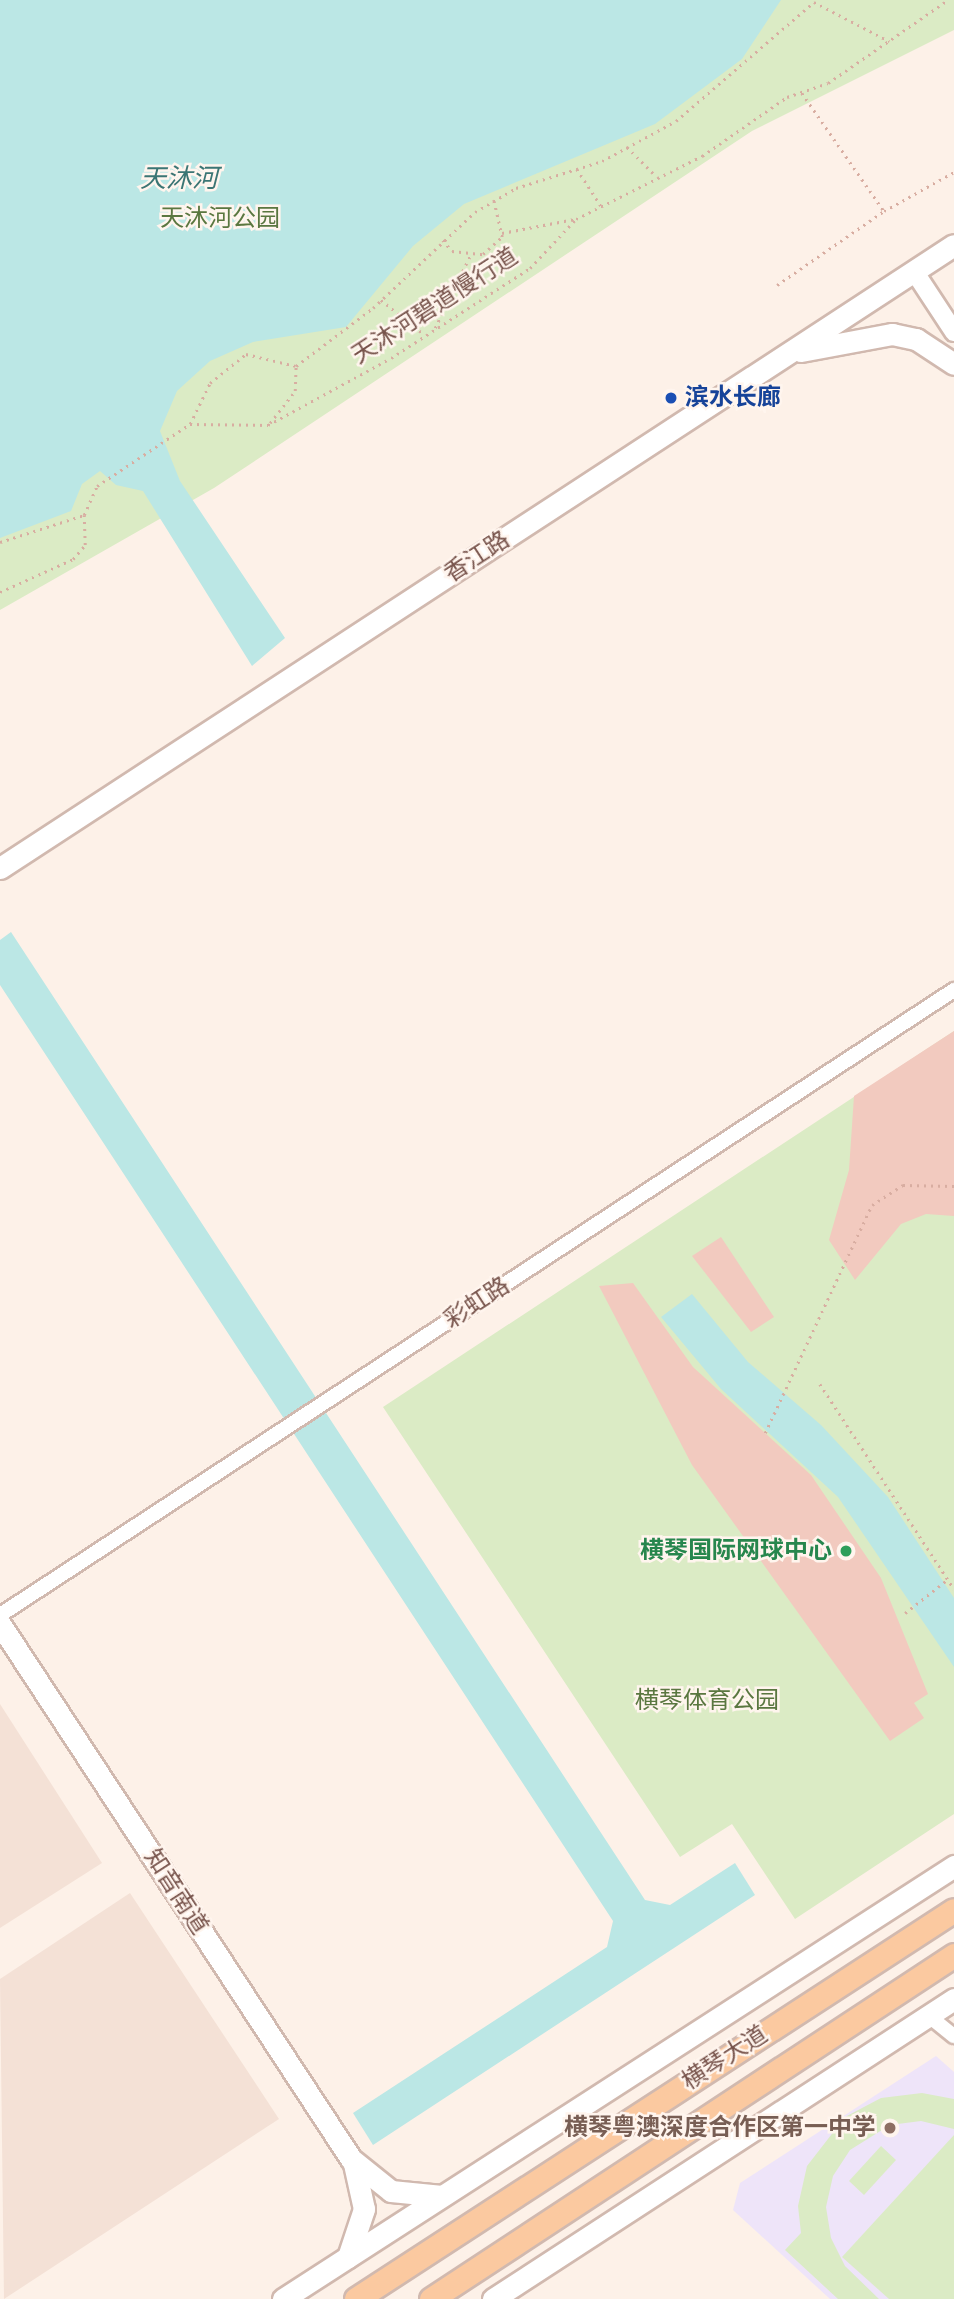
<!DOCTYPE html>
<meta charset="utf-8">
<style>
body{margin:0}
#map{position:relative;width:954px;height:2299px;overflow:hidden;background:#fdf1e8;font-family:"Fira Sans","Noto Sans SC",sans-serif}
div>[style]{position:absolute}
.residential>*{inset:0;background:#f4e1d6}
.education>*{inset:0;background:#eee4f9}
.green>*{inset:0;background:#dbebc5}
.water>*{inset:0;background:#bbe7e5}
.building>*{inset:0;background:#f2cabf}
.path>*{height:2.5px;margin-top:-1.25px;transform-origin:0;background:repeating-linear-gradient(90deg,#d8ada1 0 2px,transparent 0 7px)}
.roads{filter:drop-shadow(2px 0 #d1b9af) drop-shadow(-2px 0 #d1b9af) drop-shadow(0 2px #d1b9af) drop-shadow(0 -2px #d1b9af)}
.minor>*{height:14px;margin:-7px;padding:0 7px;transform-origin:7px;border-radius:7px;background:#fff}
.tertiary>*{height:18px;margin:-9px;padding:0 9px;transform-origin:9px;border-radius:9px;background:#fff}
.secondary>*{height:21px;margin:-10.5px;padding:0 10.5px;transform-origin:10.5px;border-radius:10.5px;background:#fff}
.primary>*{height:23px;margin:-11.5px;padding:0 11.5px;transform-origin:11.5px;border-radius:11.5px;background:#fbc9a0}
.dots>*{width:19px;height:19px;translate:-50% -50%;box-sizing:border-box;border:4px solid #fff5ee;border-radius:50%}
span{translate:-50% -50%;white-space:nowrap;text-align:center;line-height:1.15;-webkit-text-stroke:5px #fff5ee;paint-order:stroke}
.park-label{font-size:24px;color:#5a7740}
.street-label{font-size:24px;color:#77534b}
.transit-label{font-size:24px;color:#164399;font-weight:700}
.left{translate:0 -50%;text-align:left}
.leisure-label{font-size:24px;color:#27864d;font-weight:700}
.right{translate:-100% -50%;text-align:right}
.education-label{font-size:24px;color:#785e54;font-weight:700}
.water-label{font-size:26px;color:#3b7574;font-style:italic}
</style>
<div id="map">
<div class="residential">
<div style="clip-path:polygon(0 1704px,102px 1863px,0 1928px)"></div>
<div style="clip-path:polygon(130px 1893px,279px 2119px,4px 2299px,0 1979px)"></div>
</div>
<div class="education">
<div style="clip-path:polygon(936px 2056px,954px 2072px,954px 2299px,830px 2299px,733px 2210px,740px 2183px)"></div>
</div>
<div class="green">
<div style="clip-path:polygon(0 0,954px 0,954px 30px,752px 131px,214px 488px,0 610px)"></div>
<div style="clip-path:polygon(954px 1031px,954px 1814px,795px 1919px,732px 1824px,680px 1857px,383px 1407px)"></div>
<div style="clip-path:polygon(922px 2093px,954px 2099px,954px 2129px,921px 2121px,890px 2125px,850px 2150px,833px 2176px,826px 2207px,831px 2238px,845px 2266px,879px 2299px,838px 2299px,785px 2250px,801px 2233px,798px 2206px,807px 2166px,845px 2117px,881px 2098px)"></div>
<div style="clip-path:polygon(954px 2135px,954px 2299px,889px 2299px,842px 2257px)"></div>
<div style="clip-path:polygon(881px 2146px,896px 2160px,864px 2195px,849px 2181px)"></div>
</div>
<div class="water">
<div style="clip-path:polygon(0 0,781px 0,742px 59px,655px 124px,464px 204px,413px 246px,346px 327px,253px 342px,210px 361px,177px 391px,160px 431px,180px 481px,285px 638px,252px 666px,143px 491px,116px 485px,100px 471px,82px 484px,71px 511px,0 538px)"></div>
<div style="clip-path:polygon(11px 932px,645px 1900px,670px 1905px,735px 1863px,755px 1895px,373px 2145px,353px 2113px,607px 1947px,613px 1921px,0 985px,0 940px)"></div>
<div style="clip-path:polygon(692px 1294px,748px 1362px,821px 1425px,888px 1497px,954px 1598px,954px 1667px,838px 1497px,721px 1389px,661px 1317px)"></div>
</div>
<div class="building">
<div style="clip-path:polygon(954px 1031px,954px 1216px,926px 1214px,901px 1224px,855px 1280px,829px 1240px,849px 1170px,854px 1096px)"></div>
<div style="clip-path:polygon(721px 1237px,774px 1317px,751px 1332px,692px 1256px)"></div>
<div style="clip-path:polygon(633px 1283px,693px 1367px,811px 1475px,881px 1578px,928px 1694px,914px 1703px,924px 1718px,890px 1741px,692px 1465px,599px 1286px)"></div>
</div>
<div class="path">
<div style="left:802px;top:93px;width:144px;rotate:55.2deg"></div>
<div style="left:884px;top:211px;width:80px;rotate:-29.1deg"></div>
<div style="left:627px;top:147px;width:42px;rotate:45deg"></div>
<div style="left:577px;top:169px;width:44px;rotate:57deg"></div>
<div style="left:502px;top:233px;width:74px;rotate:-10.9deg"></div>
<div style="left:443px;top:240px;width:14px;rotate:51deg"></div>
<div style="left:452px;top:251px;width:31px;rotate:6deg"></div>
<div style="left:483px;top:254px;width:25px;rotate:-42deg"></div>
<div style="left:502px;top:237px;width:37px;rotate:-103deg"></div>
<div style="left:777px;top:285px;width:130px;rotate:-34.7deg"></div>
<div style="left:381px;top:300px;width:56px;rotate:38.5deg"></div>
<div style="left:435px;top:328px;width:82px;rotate:-64.1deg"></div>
<div style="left:270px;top:423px;width:41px;rotate:-52deg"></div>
<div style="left:295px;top:391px;width:25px;rotate:-88deg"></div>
<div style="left:190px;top:424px;width:46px;rotate:-64deg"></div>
<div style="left:210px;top:383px;width:46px;rotate:-38.9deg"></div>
<div style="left:246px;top:354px;width:51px;rotate:13.5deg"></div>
<div style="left:296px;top:366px;width:96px;rotate:-37deg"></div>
<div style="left:373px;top:308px;width:140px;rotate:-43.3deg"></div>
<div style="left:475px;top:212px;width:48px;rotate:-30.3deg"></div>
<div style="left:516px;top:188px;width:90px;rotate:-17.4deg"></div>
<div style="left:602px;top:161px;width:84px;rotate:-28.4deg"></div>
<div style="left:676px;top:121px;width:182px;rotate:-40.8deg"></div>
<div style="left:814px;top:2px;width:85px;rotate:27.5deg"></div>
<div style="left:0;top:542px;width:88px;rotate:-17.8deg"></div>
<div style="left:84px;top:515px;width:32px;rotate:-66deg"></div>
<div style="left:97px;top:486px;width:112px;rotate:-33.7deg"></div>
<div style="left:190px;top:424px;width:78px;rotate:0.7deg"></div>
<div style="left:268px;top:425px;width:140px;rotate:-28.6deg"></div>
<div style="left:391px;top:358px;width:166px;rotate:-32.9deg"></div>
<div style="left:530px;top:268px;width:67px;rotate:-46.8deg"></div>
<div style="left:576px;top:219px;width:141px;rotate:-26.6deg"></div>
<div style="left:702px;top:156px;width:103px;rotate:-34.8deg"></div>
<div style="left:787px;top:97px;width:43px;rotate:-18.9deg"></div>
<div style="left:828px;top:83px;width:146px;rotate:-34.7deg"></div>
<div style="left:0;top:592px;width:80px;rotate:-24.3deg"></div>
<div style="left:73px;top:559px;width:18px;rotate:-49deg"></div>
<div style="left:85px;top:545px;width:30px;rotate:-92deg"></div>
<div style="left:820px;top:1384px;width:245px;rotate:56.8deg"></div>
<div style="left:765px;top:1433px;width:252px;rotate:-64.9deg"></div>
<div style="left:872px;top:1205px;width:37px;rotate:-33deg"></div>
<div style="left:903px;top:1185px;width:51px;rotate:1.1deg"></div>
<div style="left:905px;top:1613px;width:53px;rotate:-38.2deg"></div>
</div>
<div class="roads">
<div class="minor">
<div style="left:0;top:1615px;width:1141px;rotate:-33.23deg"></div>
<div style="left:929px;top:2016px;width:32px;rotate:39deg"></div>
</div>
<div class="tertiary">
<div style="left:914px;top:271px;width:73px;rotate:56.7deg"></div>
</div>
<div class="secondary">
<div style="left:801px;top:351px;width:93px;rotate:-10.6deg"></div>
<div style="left:892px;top:334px;width:25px;rotate:12deg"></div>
<div style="left:916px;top:339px;width:45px;rotate:33.3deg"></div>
<div style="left:0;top:868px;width:1139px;rotate:-33.15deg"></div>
<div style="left:0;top:1624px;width:640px;rotate:56.73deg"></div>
<div style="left:351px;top:2159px;width:51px;rotate:38.7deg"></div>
<div style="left:391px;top:2191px;width:51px;rotate:5.6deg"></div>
<div style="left:348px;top:2257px;width:51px;rotate:-71.6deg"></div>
<div style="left:364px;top:2209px;width:46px;rotate:-102.5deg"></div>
<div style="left:283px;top:2299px;width:799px;rotate:-32.83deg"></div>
<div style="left:493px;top:2299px;width:550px;rotate:-33.05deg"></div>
</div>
<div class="primary">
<div style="left:356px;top:2299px;width:713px;rotate:-33.04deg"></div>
<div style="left:431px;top:2299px;width:626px;rotate:-33.33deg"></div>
</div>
</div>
<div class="dots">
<div style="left:671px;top:398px;background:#1a4fb4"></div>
<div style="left:846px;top:1551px;background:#2e9e5b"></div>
<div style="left:890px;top:2128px;background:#8d6e63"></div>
</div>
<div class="park-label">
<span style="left:220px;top:219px">天沐河公园</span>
<span style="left:707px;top:1701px">横琴体育公园</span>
</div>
<div class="street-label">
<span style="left:435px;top:306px;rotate:-33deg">天沐河碧道慢行道</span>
<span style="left:477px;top:557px;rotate:-33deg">香江路</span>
<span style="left:477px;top:1303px;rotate:-33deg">彩虹路</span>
<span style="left:176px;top:1892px;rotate:57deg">知音南道</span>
<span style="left:725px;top:2058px;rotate:-33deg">横琴大道</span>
</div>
<div class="transit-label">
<span class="left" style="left:685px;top:398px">滨水长廊</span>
</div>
<div class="leisure-label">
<span class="right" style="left:832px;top:1551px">横琴国际网球中心</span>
</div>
<div class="education-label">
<span class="right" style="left:876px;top:2128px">横琴粤澳深度合作区第一中学</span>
</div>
<div class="water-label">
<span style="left:179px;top:179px">天沐河</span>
</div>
</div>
